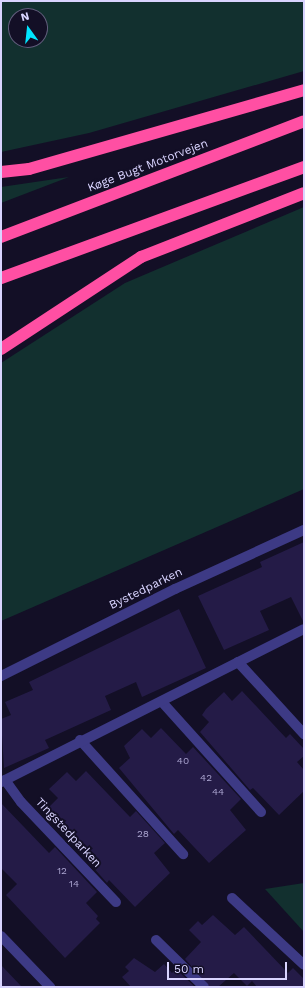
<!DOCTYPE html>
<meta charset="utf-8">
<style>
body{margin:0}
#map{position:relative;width:305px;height:988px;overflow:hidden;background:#130f26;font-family:"Work Sans",sans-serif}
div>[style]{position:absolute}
.green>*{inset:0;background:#12302f}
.building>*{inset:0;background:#241b47}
.minor>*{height:10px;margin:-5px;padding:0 5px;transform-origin:5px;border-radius:5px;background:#3d3a85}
.highway>*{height:12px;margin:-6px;padding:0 6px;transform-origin:6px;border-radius:6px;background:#ff4fa3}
span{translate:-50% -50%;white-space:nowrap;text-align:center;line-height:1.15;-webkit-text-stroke:4px #130f26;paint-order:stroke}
.number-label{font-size:10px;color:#aca6d1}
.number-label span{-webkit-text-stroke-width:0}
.street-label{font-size:12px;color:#d9d4ff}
.frame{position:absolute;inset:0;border:2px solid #d9d4ff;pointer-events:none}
.north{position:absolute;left:8px;top:8px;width:40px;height:40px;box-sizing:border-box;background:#130f26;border:1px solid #625e7d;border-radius:50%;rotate:345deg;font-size:11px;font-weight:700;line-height:16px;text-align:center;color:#d9d4ff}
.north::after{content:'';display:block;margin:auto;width:14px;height:18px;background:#00e5ff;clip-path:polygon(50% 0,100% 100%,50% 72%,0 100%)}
.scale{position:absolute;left:167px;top:962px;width:120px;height:18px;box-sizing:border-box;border:2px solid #d9d4ff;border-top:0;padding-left:5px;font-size:12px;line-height:14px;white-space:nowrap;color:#d9d4ff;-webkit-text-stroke:3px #130f26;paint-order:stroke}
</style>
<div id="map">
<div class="green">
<div style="clip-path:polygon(evenodd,1px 1px,304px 1px,304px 71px,89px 133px,1px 152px,1px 1px,16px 16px,40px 16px,40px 40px,16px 40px,16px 16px)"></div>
<div style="clip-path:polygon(69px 177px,1px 203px,1px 187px)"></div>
<div style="clip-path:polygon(304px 207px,304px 489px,1px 621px,1px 363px,125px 283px)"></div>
<div style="clip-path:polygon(304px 883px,304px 932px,265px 889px)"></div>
</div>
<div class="building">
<div style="clip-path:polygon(304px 542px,304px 623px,291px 597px,260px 611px,269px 630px,224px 650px,198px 596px,262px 567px,260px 562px)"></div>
<div style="clip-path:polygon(179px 609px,206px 668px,142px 697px,136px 682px,105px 696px,111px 710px,45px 740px,49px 748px,4px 768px,1px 719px,11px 715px,5px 702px,33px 690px,29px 682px)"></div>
<div style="clip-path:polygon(242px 691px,286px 738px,290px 734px,304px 749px,304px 756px,297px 762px,304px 770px,304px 791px,279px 815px,253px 788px,250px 790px,200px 732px,209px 722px,202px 715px,206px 709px,224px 692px,232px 701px)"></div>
<div style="clip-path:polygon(161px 728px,186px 754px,193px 747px,241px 799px,230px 810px,246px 830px,209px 863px,178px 830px,174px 834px,119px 768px,130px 758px,124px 746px,142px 729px,151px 738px)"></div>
<div style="clip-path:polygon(86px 771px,130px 817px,136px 811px,165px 843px,154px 853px,170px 873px,135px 907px,109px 880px,107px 883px,44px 812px,58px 798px,49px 789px,67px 772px,76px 781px)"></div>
<div style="clip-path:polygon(1px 803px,49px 853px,55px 847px,97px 892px,86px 903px,98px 916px,96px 919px,100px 923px,65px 958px,6px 895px,17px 884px,1px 868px)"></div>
<div style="clip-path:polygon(213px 915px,235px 935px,244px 927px,288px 973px,293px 968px,304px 979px,304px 987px,257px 987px,252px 981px,247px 986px,234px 973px,218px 987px,210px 987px,185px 959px,201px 942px,189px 930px,198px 921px,202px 925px)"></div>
<div style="clip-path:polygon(134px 958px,155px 972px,164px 964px,172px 973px,176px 969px,195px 987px,131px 987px,122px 977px,129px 971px,125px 967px)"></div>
<div style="clip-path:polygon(1px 965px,22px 987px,1px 987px)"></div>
</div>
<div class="minor">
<div style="left:238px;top:662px;width:98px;rotate:47.5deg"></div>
<div style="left:1px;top:676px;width:195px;rotate:-26.6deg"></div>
<div style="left:175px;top:589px;width:142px;rotate:-24.6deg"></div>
<div style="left:162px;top:702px;width:148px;rotate:48deg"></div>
<div style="left:80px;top:740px;width:154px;rotate:47.9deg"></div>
<div style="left:5px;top:780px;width:27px;rotate:54deg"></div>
<div style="left:21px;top:802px;width:138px;rotate:46.5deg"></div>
<div style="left:1px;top:782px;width:339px;rotate:-26.8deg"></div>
<div style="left:232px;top:898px;width:98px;rotate:42.9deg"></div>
<div style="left:1px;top:936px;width:71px;rotate:46.1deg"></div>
<div style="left:156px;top:940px;width:67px;rotate:44.4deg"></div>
</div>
<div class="highway">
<div style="left:1px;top:172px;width:28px;rotate:-6deg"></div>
<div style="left:29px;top:169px;width:286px;rotate:-16deg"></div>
<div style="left:1px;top:237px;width:324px;rotate:-20.9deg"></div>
<div style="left:1px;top:278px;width:323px;rotate:-20.1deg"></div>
<div style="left:1px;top:349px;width:168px;rotate:-33.3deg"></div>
<div style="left:141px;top:257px;width:175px;rotate:-21.4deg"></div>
</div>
<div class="number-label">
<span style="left:183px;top:761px">40</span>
<span style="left:206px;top:778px">42</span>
<span style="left:218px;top:792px">44</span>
<span style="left:143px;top:834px">28</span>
<span style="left:62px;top:871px">12</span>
<span style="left:74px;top:884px">14</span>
</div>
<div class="street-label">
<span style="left:148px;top:166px;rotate:-21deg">Køge Bugt Motorvejen</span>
<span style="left:146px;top:589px;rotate:-26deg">Bystedparken</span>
<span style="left:68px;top:833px;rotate:47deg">Tingstedparken</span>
</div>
<div class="frame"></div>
<div class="north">N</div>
<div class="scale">50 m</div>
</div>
